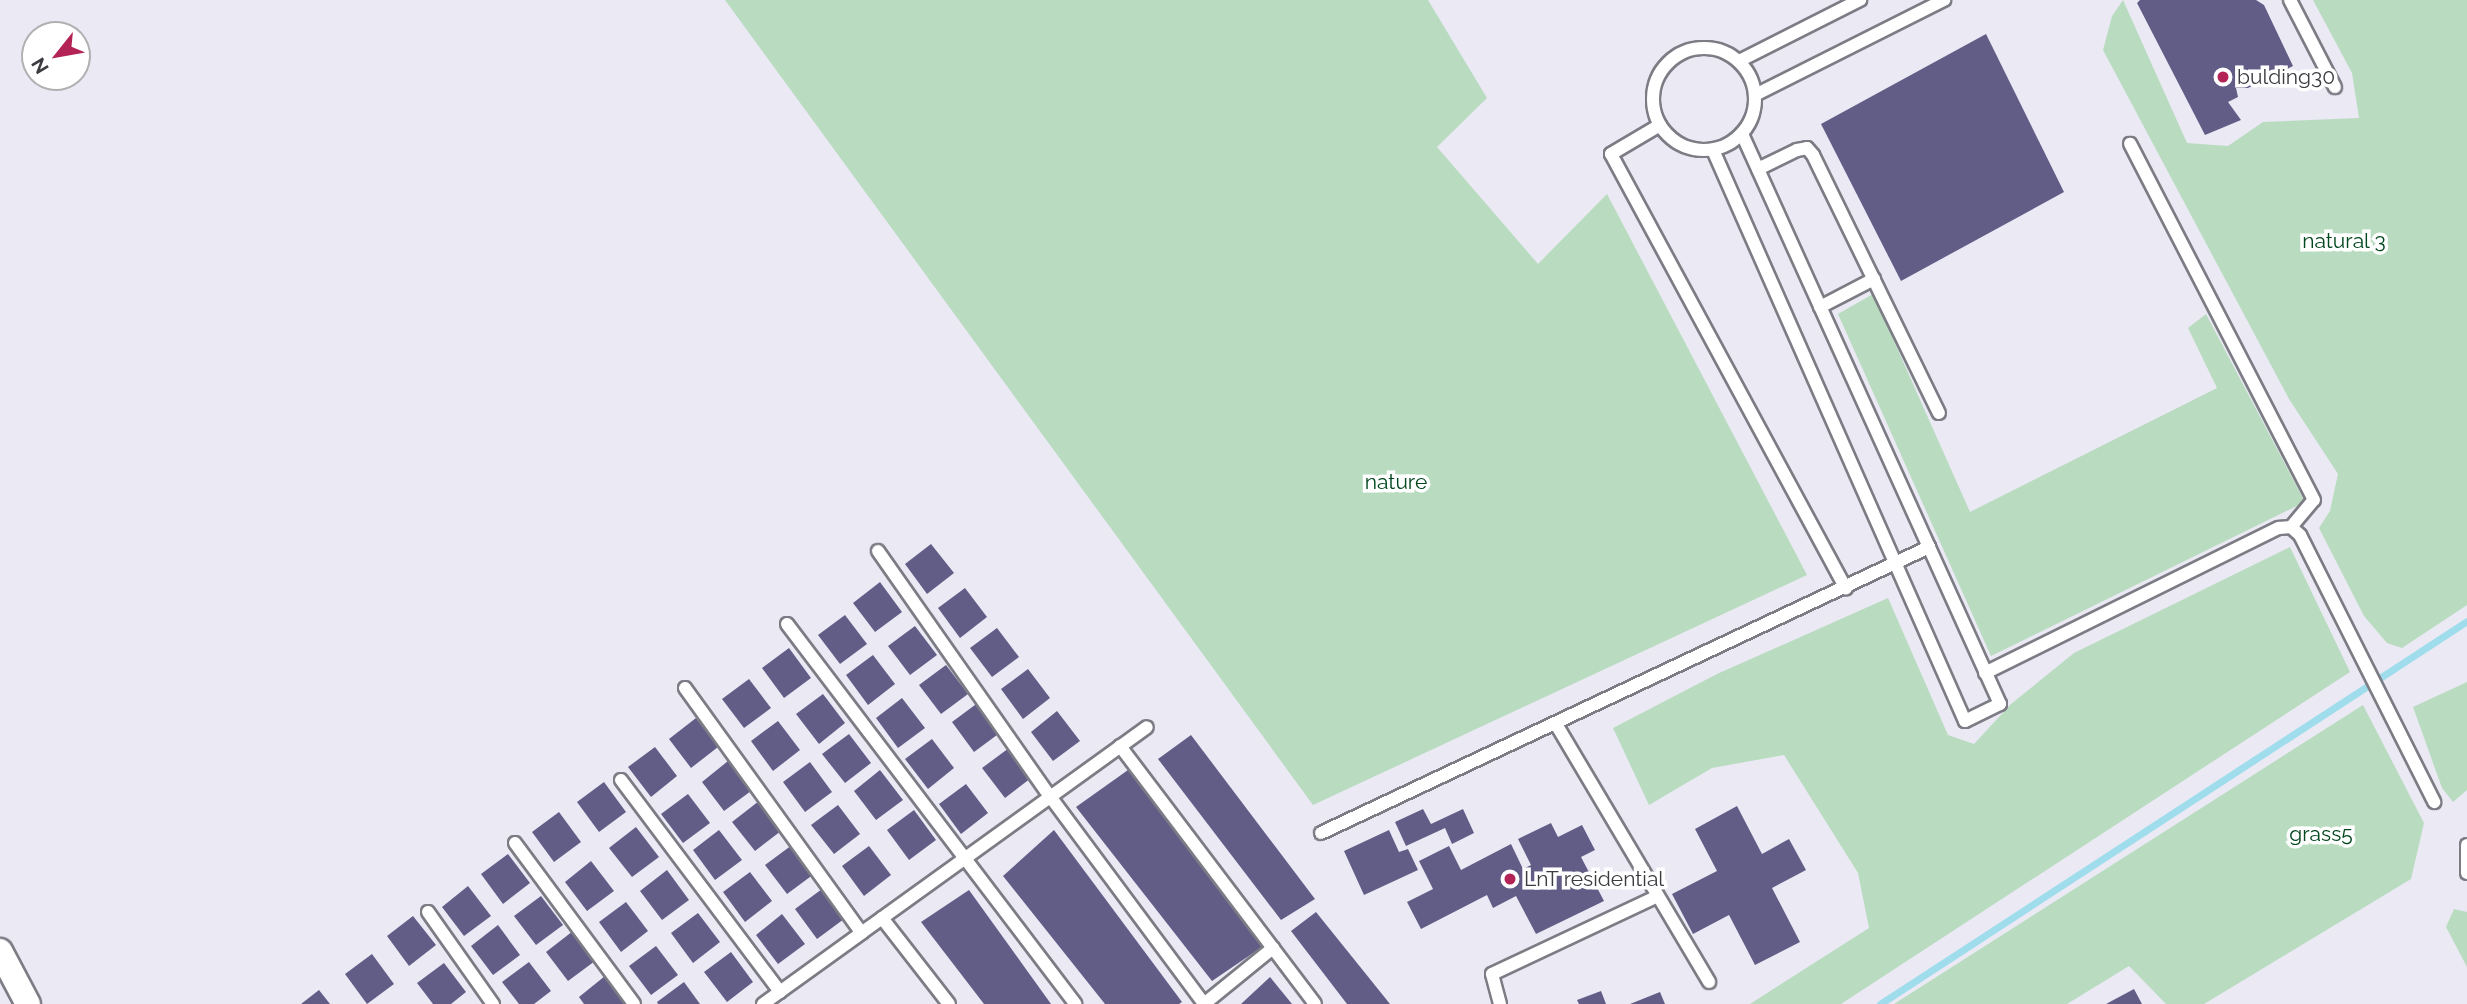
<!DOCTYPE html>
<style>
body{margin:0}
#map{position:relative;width:2467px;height:1004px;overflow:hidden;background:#eae9f4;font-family:Raleway,sans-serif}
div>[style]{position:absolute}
.green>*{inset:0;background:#b9dcc0}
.stream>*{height:7px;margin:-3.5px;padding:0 3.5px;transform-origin:3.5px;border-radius:3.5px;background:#9fddec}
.building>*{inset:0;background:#625d87}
.roads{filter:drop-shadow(2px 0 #7c7c85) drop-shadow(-2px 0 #7c7c85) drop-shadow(0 2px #7c7c85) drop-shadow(0 -2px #7c7c85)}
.service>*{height:12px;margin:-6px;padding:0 6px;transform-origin:6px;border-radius:6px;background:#fff}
.service>.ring{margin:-6px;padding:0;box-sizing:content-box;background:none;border:12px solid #fff;border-radius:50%}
.minor>*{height:24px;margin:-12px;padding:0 12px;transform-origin:12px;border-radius:12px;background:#fff}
.dots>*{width:19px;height:19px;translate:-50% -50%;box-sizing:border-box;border:4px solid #fff;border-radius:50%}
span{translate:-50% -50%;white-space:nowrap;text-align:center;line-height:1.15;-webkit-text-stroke:7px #fff;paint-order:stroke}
.poi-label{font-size:21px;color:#3c3b40}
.left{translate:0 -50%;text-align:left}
.park-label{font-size:21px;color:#00471d}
.north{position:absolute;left:21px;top:21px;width:70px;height:70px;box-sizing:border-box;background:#fff;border:2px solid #b1b1b3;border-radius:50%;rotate:239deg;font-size:19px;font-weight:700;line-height:28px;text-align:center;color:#3c3b40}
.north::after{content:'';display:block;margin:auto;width:24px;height:32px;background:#b32355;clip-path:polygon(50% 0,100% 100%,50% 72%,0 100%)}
</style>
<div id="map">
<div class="green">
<div style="clip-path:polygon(725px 0,1428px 0,1487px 98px,1437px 147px,1538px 264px,1607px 194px,1807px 575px,1313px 805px)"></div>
<div style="clip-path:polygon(2123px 0,2187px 143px,2228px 146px,2263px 122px,2359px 118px,2352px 73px,2313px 0,2467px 0,2467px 605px,2402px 648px,2387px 643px,2364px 616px,2319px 528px,2330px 511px,2338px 474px,2289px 399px,2103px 50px,2112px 16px)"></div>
<div style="clip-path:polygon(1873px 294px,1970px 512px,2217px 388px,2188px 328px,2206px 314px,2305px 502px,1991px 656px,1838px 314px)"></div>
<div style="clip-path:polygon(2290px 547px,2350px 672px,1841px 1004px,1750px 1004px,1869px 928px,1858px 873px,1784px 755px,1712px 768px,1649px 805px,1613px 728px,1717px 674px,1888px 598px,1948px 735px,1974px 744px,2011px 704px,2074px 653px)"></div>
<div style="clip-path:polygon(2467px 682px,2467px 790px,2453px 802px,2442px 788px,2413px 707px)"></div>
<div style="clip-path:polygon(2363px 705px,2424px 823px,2411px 879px,2204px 1004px,2166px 1004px,2129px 966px,2067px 1004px,1894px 1004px)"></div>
<div style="clip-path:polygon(2454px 909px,2467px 912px,2467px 967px,2446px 927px)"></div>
</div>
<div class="stream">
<div style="left:1880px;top:1004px;width:701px;rotate:-33.12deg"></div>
</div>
<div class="building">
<div style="clip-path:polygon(2140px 0,2256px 0,2264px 5px,2293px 66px,2248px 88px,2236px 88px,2238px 97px,2228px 102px,2241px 120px,2205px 135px,2137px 3px)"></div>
<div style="clip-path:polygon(1986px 34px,2064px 192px,1901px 281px,1821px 124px)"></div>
<div style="clip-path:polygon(931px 544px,954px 573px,927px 594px,905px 564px)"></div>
<div style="clip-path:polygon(880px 582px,902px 612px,875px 632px,853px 603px)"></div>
<div style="clip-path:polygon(965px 588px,987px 617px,960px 638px,938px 608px)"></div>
<div style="clip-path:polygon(845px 615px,867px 644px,840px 664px,818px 635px)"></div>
<div style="clip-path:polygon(915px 626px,937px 655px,910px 675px,888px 646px)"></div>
<div style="clip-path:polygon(997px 628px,1019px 657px,992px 677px,970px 648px)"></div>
<div style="clip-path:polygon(789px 648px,811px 678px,784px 698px,762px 668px)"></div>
<div style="clip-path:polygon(873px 655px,895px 684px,868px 705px,846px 675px)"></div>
<div style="clip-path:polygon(946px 665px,968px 694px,941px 714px,919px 685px)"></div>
<div style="clip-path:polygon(1028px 669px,1050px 698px,1023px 719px,1001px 689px)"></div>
<div style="clip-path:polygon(749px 679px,771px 708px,744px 728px,722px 699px)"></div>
<div style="clip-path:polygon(823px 694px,845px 723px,819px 744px,796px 714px)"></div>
<div style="clip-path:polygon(902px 698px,925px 728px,898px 748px,876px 718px)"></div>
<div style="clip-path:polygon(979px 702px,1001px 732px,974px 752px,952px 722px)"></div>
<div style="clip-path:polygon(1057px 711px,1080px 741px,1053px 761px,1031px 732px)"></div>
<div style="clip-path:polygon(696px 718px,718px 747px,691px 768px,669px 739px)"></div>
<div style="clip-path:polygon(778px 721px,800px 750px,773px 771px,751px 741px)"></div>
<div style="clip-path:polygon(849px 734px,871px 763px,845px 783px,822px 754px)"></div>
<div style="clip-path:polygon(1191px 735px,1315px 899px,1281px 920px,1158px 759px)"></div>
<div style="clip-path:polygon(932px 739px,954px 768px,928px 789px,905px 759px)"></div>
<div style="clip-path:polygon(655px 747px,677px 776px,651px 797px,628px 767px)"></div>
<div style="clip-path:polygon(1009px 748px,1031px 778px,1005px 798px,982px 768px)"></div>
<div style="clip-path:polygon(728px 761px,751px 791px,724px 811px,702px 782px)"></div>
<div style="clip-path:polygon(810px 762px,832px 792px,805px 812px,783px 782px)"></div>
<div style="clip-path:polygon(880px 770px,903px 800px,876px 820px,854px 791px)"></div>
<div style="clip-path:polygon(1128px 770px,1262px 947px,1212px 981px,1076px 807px)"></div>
<div style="clip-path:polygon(604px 782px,626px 812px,599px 832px,577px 802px)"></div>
<div style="clip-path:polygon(966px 784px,988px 813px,961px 834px,939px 804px)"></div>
<div style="clip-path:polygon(688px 794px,710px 823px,683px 843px,661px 814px)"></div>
<div style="clip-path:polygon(759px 801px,781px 831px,755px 851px,732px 822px)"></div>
<div style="clip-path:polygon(838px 805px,860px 834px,834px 854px,811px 825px)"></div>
<div style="clip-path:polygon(1737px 806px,1762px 854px,1789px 839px,1806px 870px,1772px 888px,1800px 942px,1755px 965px,1729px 915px,1693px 934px,1672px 894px,1717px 871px,1695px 829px)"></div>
<div style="clip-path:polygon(1423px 809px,1431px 824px,1463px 809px,1474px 833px,1452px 844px,1445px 828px,1406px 846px,1395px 822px)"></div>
<div style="clip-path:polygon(914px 810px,936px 840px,909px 860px,887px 830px)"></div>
<div style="clip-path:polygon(559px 812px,581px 842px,554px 862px,532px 832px)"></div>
<div style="clip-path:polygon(1551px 823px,1558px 837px,1582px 825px,1595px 850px,1581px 857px,1604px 901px,1536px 934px,1516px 896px,1493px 908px,1487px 895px,1421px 929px,1407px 902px,1433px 889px,1419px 861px,1449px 846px,1461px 870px,1511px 844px,1523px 869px,1531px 865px,1518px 839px)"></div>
<div style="clip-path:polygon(636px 827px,659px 857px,632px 877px,609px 848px)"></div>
<div style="clip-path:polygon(719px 830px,742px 860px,715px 880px,693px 850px)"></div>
<div style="clip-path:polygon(1054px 830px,1182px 1002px,1179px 1004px,1105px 1004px,1003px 876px)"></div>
<div style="clip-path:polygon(1389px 830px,1399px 852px,1408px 849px,1418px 870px,1364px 895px,1344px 851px)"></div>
<div style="clip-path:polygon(792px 845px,814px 874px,787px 894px,765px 865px)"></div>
<div style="clip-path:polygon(869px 846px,891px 875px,864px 896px,842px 866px)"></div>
<div style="clip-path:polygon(508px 854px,530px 883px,503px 904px,481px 874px)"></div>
<div style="clip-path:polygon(591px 861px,614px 891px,587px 911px,565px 882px)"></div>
<div style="clip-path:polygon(667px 870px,689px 900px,662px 920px,640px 891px)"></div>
<div style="clip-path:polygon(750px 872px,772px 901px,745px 922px,723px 892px)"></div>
<div style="clip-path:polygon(468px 886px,491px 916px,464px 936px,442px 907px)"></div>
<div style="clip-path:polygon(822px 889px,844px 919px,817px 939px,795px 909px)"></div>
<div style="clip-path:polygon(969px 890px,1051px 1004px,984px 1004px,921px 922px)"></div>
<div style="clip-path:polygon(541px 896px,563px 925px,536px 945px,514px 916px)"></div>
<div style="clip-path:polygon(626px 902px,648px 931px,621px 952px,599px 922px)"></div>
<div style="clip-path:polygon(1316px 912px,1390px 1004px,1347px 1004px,1291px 931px)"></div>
<div style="clip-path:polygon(698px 913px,720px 942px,693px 963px,671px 933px)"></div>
<div style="clip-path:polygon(782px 914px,805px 944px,778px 964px,756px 935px)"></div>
<div style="clip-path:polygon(413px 916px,436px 945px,409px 966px,387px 936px)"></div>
<div style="clip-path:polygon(498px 925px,520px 955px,493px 975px,471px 946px)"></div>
<div style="clip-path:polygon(573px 931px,595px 961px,568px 981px,546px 952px)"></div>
<div style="clip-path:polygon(656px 946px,678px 975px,651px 995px,629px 966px)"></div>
<div style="clip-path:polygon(731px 952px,753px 982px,727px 1002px,704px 972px)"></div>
<div style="clip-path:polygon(372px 954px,394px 984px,367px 1004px,345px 974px)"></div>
<div style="clip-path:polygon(529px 962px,551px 991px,534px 1004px,519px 1004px,502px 982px)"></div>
<div style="clip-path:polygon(444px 963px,466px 992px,451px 1004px,433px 1004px,417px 983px)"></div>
<div style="clip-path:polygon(605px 976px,626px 1004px,584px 1004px,579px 997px)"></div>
<div style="clip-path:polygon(1270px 977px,1292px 1004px,1241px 1004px)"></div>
<div style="clip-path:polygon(684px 982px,700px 1004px,658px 1004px,657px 1002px)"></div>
<div style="clip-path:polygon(2134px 989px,2142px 1004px,2106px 1004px)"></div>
<div style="clip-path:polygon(319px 990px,330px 1004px,301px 1004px)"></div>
<div style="clip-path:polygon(1601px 991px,1606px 1004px,1579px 1004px,1577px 1000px)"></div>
<div style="clip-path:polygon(1660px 992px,1665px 1004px,1630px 1004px)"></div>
</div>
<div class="roads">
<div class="service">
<div style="left:2290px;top:0;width:98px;rotate:62.7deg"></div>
<div class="ring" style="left:1653px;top:48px;width:90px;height:90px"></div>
<div style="left:1739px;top:61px;width:136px;rotate:-26.8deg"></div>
<div style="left:1755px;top:95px;width:212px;rotate:-26.7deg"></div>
<div style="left:1660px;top:125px;width:57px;rotate:149.4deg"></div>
<div style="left:1611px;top:154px;width:494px;rotate:61.6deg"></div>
<div style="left:1713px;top:150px;width:624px;rotate:66.19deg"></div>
<div style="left:1965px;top:721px;width:39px;rotate:-26deg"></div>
<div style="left:2000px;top:704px;width:626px;rotate:-114.35deg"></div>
<div style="left:1758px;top:169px;width:43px;rotate:-26deg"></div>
<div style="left:1797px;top:150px;width:10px;rotate:-11deg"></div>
<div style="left:1807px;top:148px;width:9px;rotate:49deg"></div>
<div style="left:1813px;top:155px;width:287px;rotate:64deg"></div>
<div style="left:1820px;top:307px;width:61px;rotate:-27.4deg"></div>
<div style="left:2291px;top:527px;width:12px;rotate:42deg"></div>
<div style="left:2300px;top:535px;width:299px;rotate:63.3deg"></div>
<div style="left:878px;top:551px;width:298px;rotate:55deg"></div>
<div style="left:1049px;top:795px;width:260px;rotate:53.4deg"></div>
<div style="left:787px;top:624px;width:477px;rotate:52.8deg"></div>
<div style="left:1985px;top:673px;width:328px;rotate:-26.3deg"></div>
<div style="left:2279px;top:528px;width:12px;rotate:-5deg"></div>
<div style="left:2291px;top:527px;width:35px;rotate:-50deg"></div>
<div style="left:2314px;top:500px;width:401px;rotate:-117.3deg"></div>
<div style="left:685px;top:688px;width:302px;rotate:54.2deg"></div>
<div style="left:1556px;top:724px;width:300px;rotate:59.3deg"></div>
<div style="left:1120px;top:746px;width:323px;rotate:52.9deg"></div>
<div style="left:621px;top:780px;width:265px;rotate:53.1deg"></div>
<div style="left:1321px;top:833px;width:672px;rotate:-25.19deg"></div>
<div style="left:515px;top:843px;width:200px;rotate:53.5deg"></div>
<div style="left:2467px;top:845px;width:28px;rotate:90deg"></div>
<div style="left:428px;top:912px;width:113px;rotate:54.8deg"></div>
<div style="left:882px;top:918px;width:109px;rotate:52.1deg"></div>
<div style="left:763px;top:1004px;width:473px;rotate:-35.8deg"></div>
<div style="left:1204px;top:1004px;width:89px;rotate:-39.1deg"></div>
<div style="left:1500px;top:1004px;width:31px;rotate:-105deg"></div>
<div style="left:1492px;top:974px;width:183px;rotate:-25.2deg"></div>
</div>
<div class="minor">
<div style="left:0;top:951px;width:60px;rotate:62.2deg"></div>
</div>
</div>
<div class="dots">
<div style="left:2223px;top:77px;background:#b32355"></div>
<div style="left:1510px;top:879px;background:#b32355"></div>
</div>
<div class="poi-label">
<span class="left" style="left:2237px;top:77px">bulding30</span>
<span class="left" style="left:1524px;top:879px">LnT residential</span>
</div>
<div class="park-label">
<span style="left:2344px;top:241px">natural 3</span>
<span style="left:1396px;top:482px">nature</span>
<span style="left:2321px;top:834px">grass5</span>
</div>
<div class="north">N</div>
</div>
